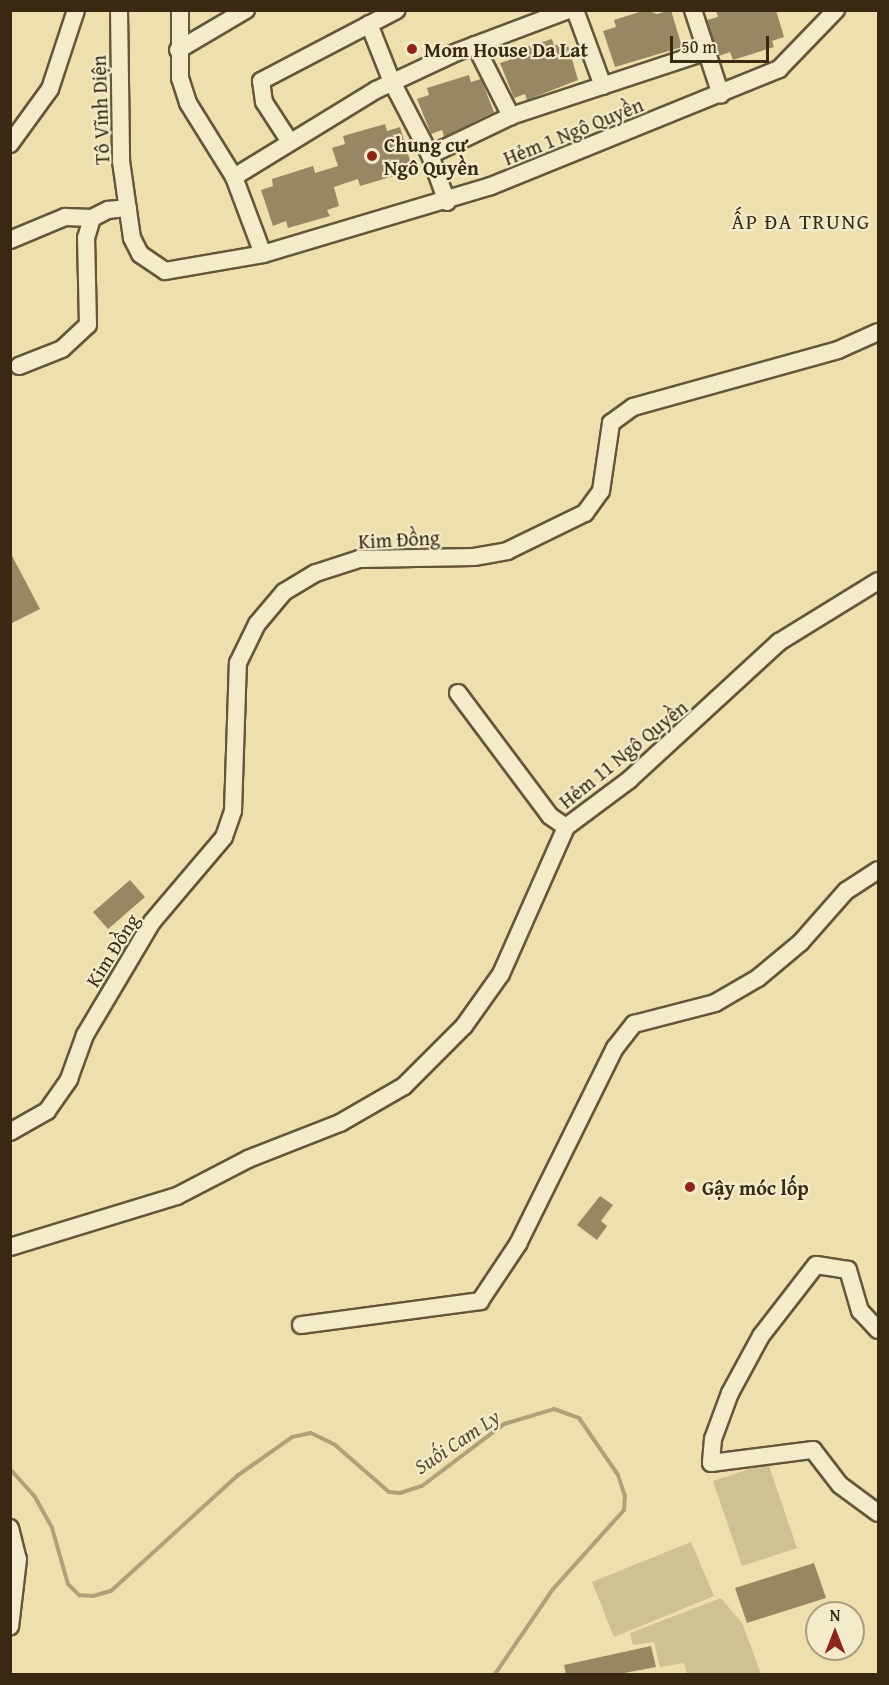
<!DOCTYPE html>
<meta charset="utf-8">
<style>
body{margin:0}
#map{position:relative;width:889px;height:1685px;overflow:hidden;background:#ede0ad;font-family:"Gentium Book Plus",serif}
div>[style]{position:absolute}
.green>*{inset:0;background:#cec193}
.stream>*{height:4px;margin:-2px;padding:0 2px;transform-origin:2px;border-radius:2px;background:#b0a178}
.building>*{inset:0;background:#978863}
.roads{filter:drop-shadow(2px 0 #665639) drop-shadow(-2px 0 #665639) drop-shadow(0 2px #665639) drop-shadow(0 -2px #665639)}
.minor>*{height:16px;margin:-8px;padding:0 8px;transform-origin:8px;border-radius:8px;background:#f3ebca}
.dots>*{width:16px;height:16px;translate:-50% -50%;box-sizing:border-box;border:3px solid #f3ebca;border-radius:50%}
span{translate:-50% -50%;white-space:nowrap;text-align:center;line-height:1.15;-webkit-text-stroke:4.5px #f3ebca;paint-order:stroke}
.poi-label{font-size:20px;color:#392812;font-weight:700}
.left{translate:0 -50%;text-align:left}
.street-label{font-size:20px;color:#392812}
.neighbourhood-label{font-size:21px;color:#392812;letter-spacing:1.5px}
.water-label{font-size:21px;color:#5d4c31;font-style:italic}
.frame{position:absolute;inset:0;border:12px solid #392812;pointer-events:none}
.north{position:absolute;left:805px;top:1601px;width:60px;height:60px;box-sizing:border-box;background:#f3ebca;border:2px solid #a99d80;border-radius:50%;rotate:0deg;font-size:16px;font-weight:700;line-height:24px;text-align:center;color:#392812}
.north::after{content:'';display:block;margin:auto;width:21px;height:27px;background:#8f2418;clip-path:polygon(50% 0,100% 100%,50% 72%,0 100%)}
.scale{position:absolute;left:670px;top:36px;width:99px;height:27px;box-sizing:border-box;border:3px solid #392812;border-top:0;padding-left:8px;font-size:18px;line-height:21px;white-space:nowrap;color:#392812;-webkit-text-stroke:4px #f3ebca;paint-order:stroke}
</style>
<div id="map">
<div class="green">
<div style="clip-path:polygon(768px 1463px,797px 1548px,742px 1566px,713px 1481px)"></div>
<div style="clip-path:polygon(691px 1542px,714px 1596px,614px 1637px,592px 1582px)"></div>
<div style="clip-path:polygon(721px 1598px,742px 1623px,761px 1674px,687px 1674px,684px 1663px,660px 1667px,654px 1642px,633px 1645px,630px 1633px)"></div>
</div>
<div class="stream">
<div style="left:10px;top:1469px;width:38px;rotate:48deg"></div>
<div style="left:35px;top:1497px;width:35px;rotate:61deg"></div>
<div style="left:52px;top:1528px;width:58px;rotate:74.1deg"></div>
<div style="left:68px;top:1584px;width:16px;rotate:45deg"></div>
<div style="left:79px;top:1595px;width:14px;rotate:4deg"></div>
<div style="left:93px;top:1596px;width:19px;rotate:-16deg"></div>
<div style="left:111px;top:1591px;width:171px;rotate:-42.4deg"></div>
<div style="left:237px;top:1476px;width:67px;rotate:-35.3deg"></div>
<div style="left:292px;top:1437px;width:19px;rotate:-12deg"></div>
<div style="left:311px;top:1433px;width:25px;rotate:26deg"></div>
<div style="left:334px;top:1444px;width:73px;rotate:41.1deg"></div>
<div style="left:389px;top:1492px;width:11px;rotate:5deg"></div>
<div style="left:400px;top:1493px;width:23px;rotate:-18deg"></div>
<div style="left:422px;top:1486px;width:103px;rotate:-37.1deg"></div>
<div style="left:504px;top:1424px;width:52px;rotate:-16.7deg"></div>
<div style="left:554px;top:1409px;width:27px;rotate:20deg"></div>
<div style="left:579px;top:1418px;width:69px;rotate:55.6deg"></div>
<div style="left:618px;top:1475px;width:22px;rotate:72deg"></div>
<div style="left:625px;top:1496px;width:14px;rotate:94deg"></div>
<div style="left:624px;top:1510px;width:106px;rotate:131.9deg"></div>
<div style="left:553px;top:1589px;width:103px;rotate:124.3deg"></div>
</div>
<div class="building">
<div style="clip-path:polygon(646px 10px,657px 14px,671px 10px,682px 47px,615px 67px,603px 31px,616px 27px,614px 20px)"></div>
<div style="clip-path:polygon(716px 10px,776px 10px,784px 37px,772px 41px,774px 47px,733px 60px,730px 52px,719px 56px,707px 20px,718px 17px)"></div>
<div style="clip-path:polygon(552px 39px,554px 46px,567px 42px,578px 80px,527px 100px,525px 94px,514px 98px,500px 63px,512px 59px,511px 52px)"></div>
<div style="clip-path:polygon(469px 75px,471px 82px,481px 79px,494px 112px,444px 137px,442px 130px,431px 134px,417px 99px,429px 95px,427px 88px)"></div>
<div style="clip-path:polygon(385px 124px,387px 131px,400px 127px,411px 164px,399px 168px,401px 174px,360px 186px,358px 179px,334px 187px,339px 206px,327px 210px,330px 216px,288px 228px,286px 221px,273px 226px,261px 190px,273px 186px,272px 179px,313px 166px,315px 173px,338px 166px,332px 148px,345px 144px,343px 136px)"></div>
<div style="clip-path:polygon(10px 552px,40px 609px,10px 624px)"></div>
<div style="clip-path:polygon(130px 880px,145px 897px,108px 929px,93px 912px)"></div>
<div style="clip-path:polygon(600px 1196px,613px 1205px,601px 1221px,607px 1226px,597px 1240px,577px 1225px)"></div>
<div style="clip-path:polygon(814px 1563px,826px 1598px,747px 1623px,735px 1588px)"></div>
<div style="clip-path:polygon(651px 1646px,656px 1667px,619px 1674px,566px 1674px,564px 1665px)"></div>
</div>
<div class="roads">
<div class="minor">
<div style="left:119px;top:10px;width:151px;rotate:89.2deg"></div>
<div style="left:121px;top:161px;width:78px;rotate:81.9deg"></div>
<div style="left:132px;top:238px;width:18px;rotate:63deg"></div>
<div style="left:140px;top:254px;width:30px;rotate:34deg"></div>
<div style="left:165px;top:271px;width:99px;rotate:-9.8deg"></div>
<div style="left:263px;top:254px;width:238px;rotate:-16.6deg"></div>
<div style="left:491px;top:186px;width:311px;rotate:-22.1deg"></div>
<div style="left:779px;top:69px;width:82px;rotate:-46deg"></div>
<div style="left:180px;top:10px;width:68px;rotate:90deg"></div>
<div style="left:180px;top:78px;width:26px;rotate:72deg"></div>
<div style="left:188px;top:103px;width:87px;rotate:58.1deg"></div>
<div style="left:234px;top:177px;width:82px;rotate:69.4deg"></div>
<div style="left:575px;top:10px;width:81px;rotate:69.8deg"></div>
<div style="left:693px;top:10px;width:89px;rotate:71.8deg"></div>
<div style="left:369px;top:24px;width:62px;rotate:68.4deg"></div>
<div style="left:392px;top:82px;width:82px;rotate:62.5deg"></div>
<div style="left:430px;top:155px;width:50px;rotate:70.1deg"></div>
<div style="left:475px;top:45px;width:80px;rotate:63.1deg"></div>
<div style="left:178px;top:50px;width:79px;rotate:-30.5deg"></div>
<div style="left:290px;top:142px;width:48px;rotate:-123deg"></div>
<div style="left:264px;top:102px;width:21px;rotate:-98deg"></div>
<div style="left:261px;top:81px;width:153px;rotate:-27.6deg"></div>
<div style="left:10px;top:144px;width:68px;rotate:-54deg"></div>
<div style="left:50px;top:89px;width:83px;rotate:-71.8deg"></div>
<div style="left:430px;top:155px;width:90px;rotate:-25.7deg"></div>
<div style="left:511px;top:116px;width:206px;rotate:-18.3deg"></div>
<div style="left:234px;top:177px;width:167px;rotate:-31.5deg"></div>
<div style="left:376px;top:90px;width:89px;rotate:-25.1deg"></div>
<div style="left:457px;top:52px;width:119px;rotate:-20.7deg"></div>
<div style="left:10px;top:240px;width:60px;rotate:-22.7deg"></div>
<div style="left:65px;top:217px;width:27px;rotate:2deg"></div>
<div style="left:92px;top:218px;width:18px;rotate:-27deg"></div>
<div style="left:108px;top:210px;width:20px;rotate:-6deg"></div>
<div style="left:19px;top:366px;width:46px;rotate:-21.6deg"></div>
<div style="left:62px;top:349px;width:35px;rotate:-43deg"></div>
<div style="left:88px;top:325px;width:87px;rotate:-91.3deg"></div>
<div style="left:86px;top:238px;width:21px;rotate:-73deg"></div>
<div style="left:458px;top:693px;width:154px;rotate:53.2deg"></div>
<div style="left:550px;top:816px;width:19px;rotate:35deg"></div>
<div style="left:10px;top:1132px;width:43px;rotate:-29.6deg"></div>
<div style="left:47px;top:1111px;width:39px;rotate:-55deg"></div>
<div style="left:69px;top:1079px;width:47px;rotate:-70deg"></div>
<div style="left:85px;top:1035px;width:131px;rotate:-59.3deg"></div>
<div style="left:152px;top:922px;width:111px;rotate:-49.7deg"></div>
<div style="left:224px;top:837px;width:28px;rotate:-71deg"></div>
<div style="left:233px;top:811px;width:148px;rotate:-88.1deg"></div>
<div style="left:238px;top:663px;width:43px;rotate:-64deg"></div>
<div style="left:257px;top:624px;width:42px;rotate:-49.8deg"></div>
<div style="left:284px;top:592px;width:37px;rotate:-31deg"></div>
<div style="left:316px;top:573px;width:45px;rotate:-18deg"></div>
<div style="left:359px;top:559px;width:115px;rotate:-1deg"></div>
<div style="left:474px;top:557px;width:34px;rotate:-10deg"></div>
<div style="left:507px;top:551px;width:87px;rotate:-26deg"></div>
<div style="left:585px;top:513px;width:27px;rotate:-54deg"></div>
<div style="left:601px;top:491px;width:69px;rotate:-81.6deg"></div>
<div style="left:611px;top:423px;width:27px;rotate:-36deg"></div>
<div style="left:633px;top:407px;width:213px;rotate:-15.5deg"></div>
<div style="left:838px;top:350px;width:44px;rotate:-24.2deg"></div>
<div style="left:10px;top:1247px;width:175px;rotate:-17deg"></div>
<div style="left:177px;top:1196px;width:80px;rotate:-27.5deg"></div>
<div style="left:248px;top:1159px;width:99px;rotate:-21.4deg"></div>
<div style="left:340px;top:1123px;width:74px;rotate:-30deg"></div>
<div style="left:404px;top:1086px;width:85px;rotate:-45deg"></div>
<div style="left:464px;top:1026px;width:64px;rotate:-54.6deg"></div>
<div style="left:501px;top:974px;width:161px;rotate:-66.1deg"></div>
<div style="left:566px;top:827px;width:79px;rotate:-36.7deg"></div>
<div style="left:629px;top:780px;width:204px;rotate:-42.6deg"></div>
<div style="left:779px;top:642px;width:116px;rotate:-31.6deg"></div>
<div style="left:301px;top:1325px;width:181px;rotate:-7.6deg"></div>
<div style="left:480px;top:1301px;width:69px;rotate:-56.3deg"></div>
<div style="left:518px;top:1244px;width:219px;rotate:-63.7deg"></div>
<div style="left:615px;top:1048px;width:31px;rotate:-52deg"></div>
<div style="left:634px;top:1024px;width:84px;rotate:-14.5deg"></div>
<div style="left:715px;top:1003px;width:50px;rotate:-30.2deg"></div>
<div style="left:758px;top:978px;width:56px;rotate:-39.9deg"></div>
<div style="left:801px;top:942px;width:68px;rotate:-48.6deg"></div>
<div style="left:846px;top:891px;width:38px;rotate:-33deg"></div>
<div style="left:878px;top:1330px;width:26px;rotate:-133deg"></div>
<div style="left:860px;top:1311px;width:43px;rotate:-106.3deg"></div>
<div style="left:848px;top:1270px;width:32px;rotate:-171deg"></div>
<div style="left:816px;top:1265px;width:90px;rotate:127.8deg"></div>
<div style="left:761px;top:1336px;width:65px;rotate:118.5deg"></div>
<div style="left:730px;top:1393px;width:49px;rotate:110.3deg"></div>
<div style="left:713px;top:1439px;width:24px;rotate:95deg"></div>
<div style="left:711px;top:1463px;width:103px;rotate:-7.3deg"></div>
<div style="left:813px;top:1450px;width:44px;rotate:52.4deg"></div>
<div style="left:840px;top:1485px;width:47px;rotate:36.4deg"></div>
<div style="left:10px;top:1528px;width:32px;rotate:76deg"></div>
<div style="left:18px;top:1559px;width:68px;rotate:96.7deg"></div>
</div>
</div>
<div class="dots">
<div style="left:412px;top:49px;background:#8f2418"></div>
<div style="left:372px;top:156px;background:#8f2418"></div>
<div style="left:690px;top:1187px;background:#8f2418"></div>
</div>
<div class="poi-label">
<span class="left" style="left:424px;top:49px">Mom House Da Lat</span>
<span class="left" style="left:384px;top:156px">Chung cư<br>Ngô Quyền</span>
<span class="left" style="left:702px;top:1187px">Gậy móc lốp</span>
</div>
<div class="street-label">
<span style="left:100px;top:110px;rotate:-92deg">Tô Vĩnh Diện</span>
<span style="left:573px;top:131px;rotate:-22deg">Hẻm 1 Ngô Quyền</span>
<span style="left:399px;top:539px;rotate:-3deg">Kim Đồng</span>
<span style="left:623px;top:754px;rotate:-39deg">Hẻm 11 Ngô Quyền</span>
<span style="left:112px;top:950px;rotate:-58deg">Kim Đồng</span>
</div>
<div class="neighbourhood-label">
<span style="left:801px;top:222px">ẤP ĐA TRUNG</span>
</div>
<div class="water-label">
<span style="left:457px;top:1442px;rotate:-34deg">Suối Cam Ly</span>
</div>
<div class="frame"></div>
<div class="north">N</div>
<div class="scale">50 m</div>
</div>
